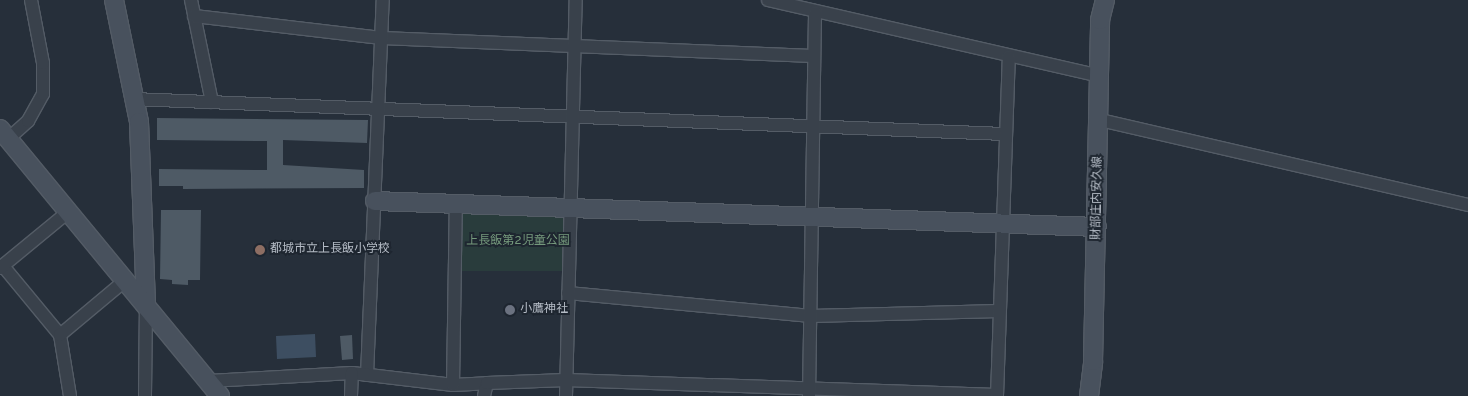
<!DOCTYPE html>
<meta charset="utf-8">
<style>
body{margin:0}
#map{position:relative;width:1468px;height:396px;overflow:hidden;background:#262f3a;font-family:Overpass,"Noto Sans JP",sans-serif}
div>[style]{position:absolute}
.green>*{inset:0;background:#293c3c}
.water>*{inset:0;background:#3d4e61}
.building>*{inset:0;background:#4e5a65}
.roads{filter:drop-shadow(1px 0 #545c66) drop-shadow(-1px 0 #545c66) drop-shadow(0 1px #545c66) drop-shadow(0 -1px #545c66)}
.street>*{height:12px;margin:-6px;padding:0 6px;transform-origin:6px;border-radius:6px;background:#39414b}
.secondary>*{height:18px;margin:-9px;padding:0 9px;transform-origin:9px;border-radius:9px;background:#48515d}
.dots>*{width:14px;height:14px;translate:-50% -50%;box-sizing:border-box;border:2px solid #1e2630;border-radius:50%}
span{translate:-50% -50%;white-space:nowrap;text-align:center;line-height:1.15;-webkit-text-stroke:4px #1e2630;paint-order:stroke}
.street-label{font-size:12px;color:#b5bcc6}
.park-label{font-size:12px;color:#75997c}
.poi-label{font-size:12px;color:#b5bcc6}
.left{translate:0 -50%;text-align:left}
</style>
<div id="map">
<div class="green">
<div style="clip-path:polygon(465px 211px,562px 215px,565px 218px,564px 271px,458px 271px,460px 216px)"></div>
</div>
<div class="water">
<div style="clip-path:polygon(315px 334px,316px 357px,277px 359px,276px 336px)"></div>
</div>
<div class="building">
<div style="clip-path:polygon(157px 118px,368px 120px,367px 143px,283px 140px,283px 165px,364px 170px,364px 188px,183px 189px,183px 186px,159px 186px,159px 169px,267px 170px,267px 141px,157px 140px)"></div>
<div style="clip-path:polygon(161px 210px,201px 210px,200px 280px,188px 280px,188px 285px,172px 284px,172px 280px,160px 279px)"></div>
<div style="clip-path:polygon(352px 335px,353px 359px,342px 360px,340px 336px)"></div>
</div>
<div class="roads">
<div class="street">
<div style="left:191px;top:0;width:104px;rotate:78.4deg"></div>
<div style="left:768px;top:0;width:342px;rotate:12.9deg"></div>
<div style="left:194px;top:16px;width:189px;rotate:6.7deg"></div>
<div style="left:382px;top:38px;width:431px;rotate:2.4deg"></div>
<div style="left:133px;top:99px;width:873px;rotate:2.3deg"></div>
<div style="left:1100px;top:120px;width:378px;rotate:13deg"></div>
<div style="left:8px;top:139px;width:27px;rotate:-42deg"></div>
<div style="left:28px;top:121px;width:31px;rotate:-61deg"></div>
<div style="left:43px;top:94px;width:31px;rotate:-90deg"></div>
<div style="left:43px;top:63px;width:64px;rotate:-100.8deg"></div>
<div style="left:3px;top:266px;width:89px;rotate:50.4deg"></div>
<div style="left:0;top:268px;width:88px;rotate:-39.5deg"></div>
<div style="left:568px;top:293px;width:244px;rotate:5.4deg"></div>
<div style="left:811px;top:316px;width:188px;rotate:-1.5deg"></div>
<div style="left:367px;top:375px;width:375px;rotate:-87.6deg"></div>
<div style="left:209px;top:381px;width:143px;rotate:-3.2deg"></div>
<div style="left:352px;top:373px;width:102px;rotate:6.8deg"></div>
<div style="left:453px;top:385px;width:34px;rotate:-3deg"></div>
<div style="left:487px;top:383px;width:13px;rotate:103deg"></div>
<div style="left:487px;top:383px;width:79px;rotate:-2.2deg"></div>
<div style="left:566px;top:380px;width:431px;rotate:2deg"></div>
<div style="left:453px;top:385px;width:182px;rotate:-89.1deg"></div>
<div style="left:70px;top:396px;width:62px;rotate:-99.3deg"></div>
<div style="left:60px;top:335px;width:87px;rotate:-39.9deg"></div>
<div style="left:145px;top:396px;width:93px;rotate:-89.4deg"></div>
<div style="left:351px;top:396px;width:23px;rotate:-88deg"></div>
<div style="left:566px;top:396px;width:396px;rotate:-88.6deg"></div>
<div style="left:809px;top:396px;width:384px;rotate:-89.1deg"></div>
<div style="left:997px;top:396px;width:340px;rotate:-88deg"></div>
</div>
<div class="secondary">
<div style="left:114px;top:0;width:125px;rotate:78.4deg"></div>
<div style="left:139px;top:122px;width:181px;rotate:87.8deg"></div>
<div style="left:0;top:129px;width:346px;rotate:50.5deg"></div>
<div style="left:375px;top:201px;width:722px;rotate:2.06deg"></div>
<div style="left:1089px;top:396px;width:35px;rotate:-83deg"></div>
<div style="left:1093px;top:361px;width:341px;rotate:-88.8deg"></div>
<div style="left:1100px;top:20px;width:21px;rotate:-76deg"></div>
</div>
</div>
<div class="dots">
<div style="left:260px;top:250px;background:#8d6e63"></div>
<div style="left:510px;top:310px;background:#6b7280"></div>
</div>
<div class="street-label">
<span style="left:1098px;top:198px;rotate:-89deg">財部庄内安久線</span>
</div>
<div class="park-label">
<span style="left:518px;top:242px">上長飯第2児童公園</span>
</div>
<div class="poi-label">
<span class="left" style="left:270px;top:250px">都城市立上長飯小学校</span>
<span class="left" style="left:520px;top:310px">小鷹神社</span>
</div>
</div>
